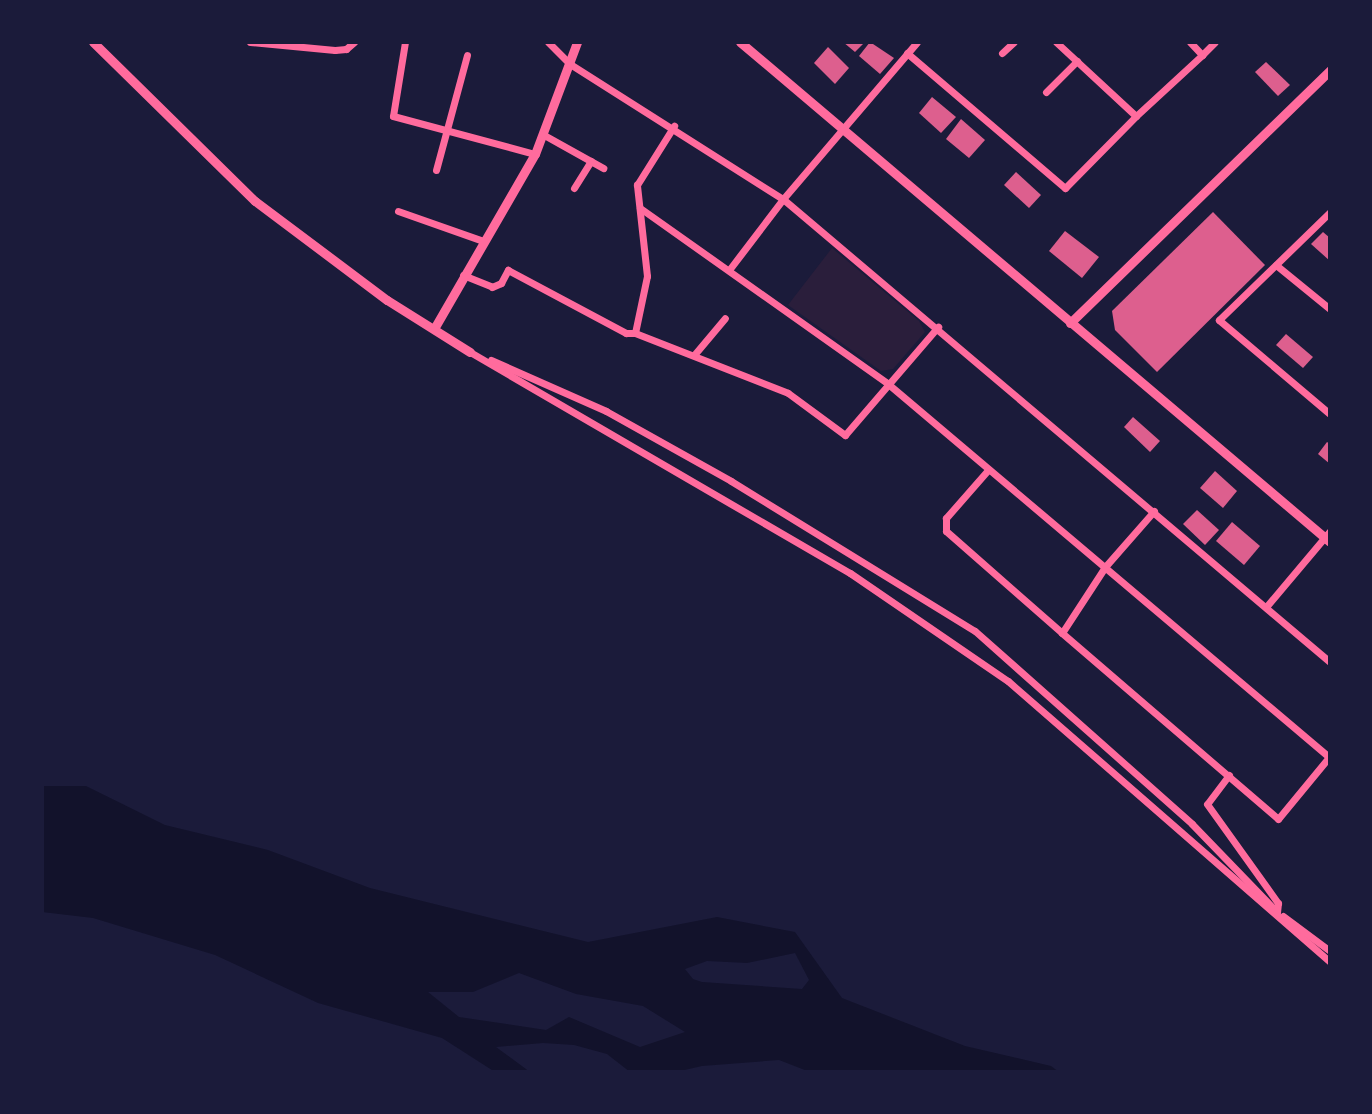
<!DOCTYPE html>
<style>
body{margin:0}
#map{position:relative;width:1372px;height:1114px;overflow:hidden;background:#1b1b3a;font-family:Lato,sans-serif}
div>[style]{position:absolute}
.green>*{inset:0;background:#2a1e3b}
.water>*{inset:0;background:#12122b}
.building>*{inset:0;background:#dd5f8e}
.minor>*{height:7px;margin:-3.5px;padding:0 3.5px;transform-origin:3.5px;border-radius:3.5px;background:#ff6b9d}
.tertiary>*{height:9px;margin:-4.5px;padding:0 4.5px;transform-origin:4.5px;border-radius:4.5px;background:#ff6b9d}
span{translate:-50% -50%;white-space:nowrap;text-align:center;line-height:1.15;-webkit-text-stroke:8px #1b1b3a;paint-order:stroke}
.frame{position:absolute;inset:0;border:44px solid #1b1b3a;pointer-events:none}
</style>
<div id="map">
<div class="green">
<div style="clip-path:polygon(832px 248px,919px 321px,925px 332px,893px 369px,881px 371px,788px 305px)"></div>
</div>
<div class="water">
<div style="clip-path:polygon(evenodd,42px 786px,86px 786px,165px 825px,268px 850px,370px 888px,588px 942px,717px 917px,795px 932px,842px 998px,965px 1046px,1051px 1066px,1059px 1072px,810px 1072px,779px 1060px,702px 1066px,676px 1072px,630px 1072px,607px 1054px,574px 1045px,543px 1043px,496px 1047px,530px 1072px,495px 1072px,442px 1038px,318px 1003px,215px 955px,93px 918px,42px 912px,42px 786px,795px 953px,809px 980px,802px 989px,702px 982px,693px 979px,685px 969px,707px 961px,747px 963px,795px 953px,42px 786px,519px 973px,576px 994px,643px 1006px,685px 1032px,640px 1047px,569px 1017px,546px 1030px,459px 1017px,428px 992px,473px 992px,519px 973px)"></div>
</div>
<div class="building">
<div style="clip-path:polygon(843px 42px,865px 42px,855px 52px)"></div>
<div style="clip-path:polygon(870px 42px,894px 58px,880px 74px,859px 56px)"></div>
<div style="clip-path:polygon(828px 47px,849px 68px,835px 84px,814px 63px)"></div>
<div style="clip-path:polygon(1266px 62px,1290px 85px,1278px 96px,1255px 72px)"></div>
<div style="clip-path:polygon(932px 97px,956px 117px,941px 133px,919px 113px)"></div>
<div style="clip-path:polygon(961px 119px,985px 140px,969px 158px,946px 139px)"></div>
<div style="clip-path:polygon(1016px 172px,1041px 195px,1029px 208px,1004px 185px)"></div>
<div style="clip-path:polygon(1213px 212px,1265px 265px,1157px 372px,1115px 330px,1112px 311px)"></div>
<div style="clip-path:polygon(1065px 231px,1099px 257px,1082px 278px,1049px 251px)"></div>
<div style="clip-path:polygon(1323px 232px,1330px 238px,1330px 261px,1311px 244px)"></div>
<div style="clip-path:polygon(1286px 334px,1313px 357px,1303px 368px,1276px 345px)"></div>
<div style="clip-path:polygon(1133px 417px,1160px 441px,1150px 452px,1124px 427px)"></div>
<div style="clip-path:polygon(1327px 442px,1330px 444px,1330px 464px,1318px 454px)"></div>
<div style="clip-path:polygon(1215px 471px,1237px 491px,1223px 508px,1200px 488px)"></div>
<div style="clip-path:polygon(1197px 510px,1219px 530px,1205px 545px,1183px 524px)"></div>
<div style="clip-path:polygon(1232px 522px,1260px 546px,1244px 565px,1216px 541px)"></div>
</div>
<div class="minor">
<div style="left:250px;top:42px;width:85px;rotate:5.4deg"></div>
<div style="left:335px;top:50px;width:11px;rotate:-5deg"></div>
<div style="left:346px;top:49px;width:11px;rotate:-41deg"></div>
<div style="left:405px;top:42px;width:75px;rotate:99.2deg"></div>
<div style="left:393px;top:116px;width:147px;rotate:15deg"></div>
<div style="left:548px;top:42px;width:31px;rotate:45deg"></div>
<div style="left:570px;top:64px;width:252px;rotate:32.4deg"></div>
<div style="left:783px;top:199px;width:717px;rotate:40.25deg"></div>
<div style="left:1056px;top:42px;width:109px;rotate:42.8deg"></div>
<div style="left:1136px;top:116px;width:90px;rotate:-42.7deg"></div>
<div style="left:1190px;top:42px;width:18px;rotate:47deg"></div>
<div style="left:1202px;top:55px;width:18px;rotate:-45deg"></div>
<div style="left:907px;top:53px;width:208px;rotate:40.5deg"></div>
<div style="left:1065px;top:188px;width:101px;rotate:-45.4deg"></div>
<div style="left:1002px;top:53px;width:16px;rotate:-43deg"></div>
<div style="left:1046px;top:92px;width:44px;rotate:-45deg"></div>
<div style="left:544px;top:135px;width:68px;rotate:29.2deg"></div>
<div style="left:436px;top:170px;width:119px;rotate:-74.9deg"></div>
<div style="left:574px;top:188px;width:32px;rotate:-58deg"></div>
<div style="left:640px;top:208px;width:303px;rotate:35.3deg"></div>
<div style="left:887px;top:383px;width:579px;rotate:40.24deg"></div>
<div style="left:398px;top:211px;width:90px;rotate:19.4deg"></div>
<div style="left:1330px;top:212px;width:155px;rotate:135.8deg"></div>
<div style="left:1219px;top:320px;width:145px;rotate:40.3deg"></div>
<div style="left:1276px;top:265px;width:70px;rotate:39.2deg"></div>
<div style="left:729px;top:270px;width:89px;rotate:-52.7deg"></div>
<div style="left:783px;top:199px;width:206px;rotate:-49.5deg"></div>
<div style="left:463px;top:275px;width:31px;rotate:22deg"></div>
<div style="left:492px;top:287px;width:10px;rotate:-24deg"></div>
<div style="left:501px;top:283px;width:15px;rotate:-62deg"></div>
<div style="left:508px;top:270px;width:134px;rotate:28.1deg"></div>
<div style="left:626px;top:333px;width:9px"></div>
<div style="left:635px;top:333px;width:164px;rotate:21.4deg"></div>
<div style="left:788px;top:393px;width:71px;rotate:36.4deg"></div>
<div style="left:845px;top:435px;width:143px;rotate:-49.3deg"></div>
<div style="left:635px;top:333px;width:58px;rotate:-78.1deg"></div>
<div style="left:647px;top:276px;width:92px;rotate:-96.3deg"></div>
<div style="left:637px;top:185px;width:70px;rotate:-57.9deg"></div>
<div style="left:470px;top:352px;width:440px;rotate:30.2deg"></div>
<div style="left:850px;top:573px;width:191px;rotate:34.4deg"></div>
<div style="left:1008px;top:681px;width:427px;rotate:41.1deg"></div>
<div style="left:694px;top:355px;width:48px;rotate:-50deg"></div>
<div style="left:491px;top:360px;width:126px;rotate:23.9deg"></div>
<div style="left:606px;top:411px;width:143px;rotate:29.2deg"></div>
<div style="left:731px;top:481px;width:286px;rotate:31.6deg"></div>
<div style="left:975px;top:631px;width:290px;rotate:41.6deg"></div>
<div style="left:1192px;top:824px;width:117px;rotate:46deg"></div>
<div style="left:988px;top:470px;width:64px;rotate:131.2deg"></div>
<div style="left:946px;top:518px;width:13px;rotate:90deg"></div>
<div style="left:946px;top:531px;width:154px;rotate:41.3deg"></div>
<div style="left:1154px;top:511px;width:74px;rotate:131.2deg"></div>
<div style="left:1105px;top:567px;width:79px;rotate:123.1deg"></div>
<div style="left:1062px;top:633px;width:285px;rotate:40.7deg"></div>
<div style="left:1278px;top:819px;width:82px;rotate:-50.5deg"></div>
<div style="left:1266px;top:607px;width:99px;rotate:-49.9deg"></div>
<div style="left:1229px;top:775px;width:36px;rotate:127deg"></div>
<div style="left:1207px;top:804px;width:122px;rotate:54.4deg"></div>
<div style="left:1278px;top:903px;width:10px;rotate:96deg"></div>
<div style="left:1283px;top:916px;width:59px;rotate:36.7deg"></div>
</div>
<div class="tertiary">
<div style="left:93px;top:42px;width:227px;rotate:44.5deg"></div>
<div style="left:255px;top:201px;width:165px;rotate:36.9deg"></div>
<div style="left:387px;top:300px;width:98px;rotate:32.1deg"></div>
<div style="left:740px;top:42px;width:773px;rotate:40.28deg"></div>
<div style="left:1070px;top:323px;width:363px;rotate:-44.2deg"></div>
<div style="left:435px;top:327px;width:200px;rotate:-60deg"></div>
<div style="left:535px;top:154px;width:120px;rotate:-69.4deg"></div>
</div>
<div class="frame"></div>
</div>
